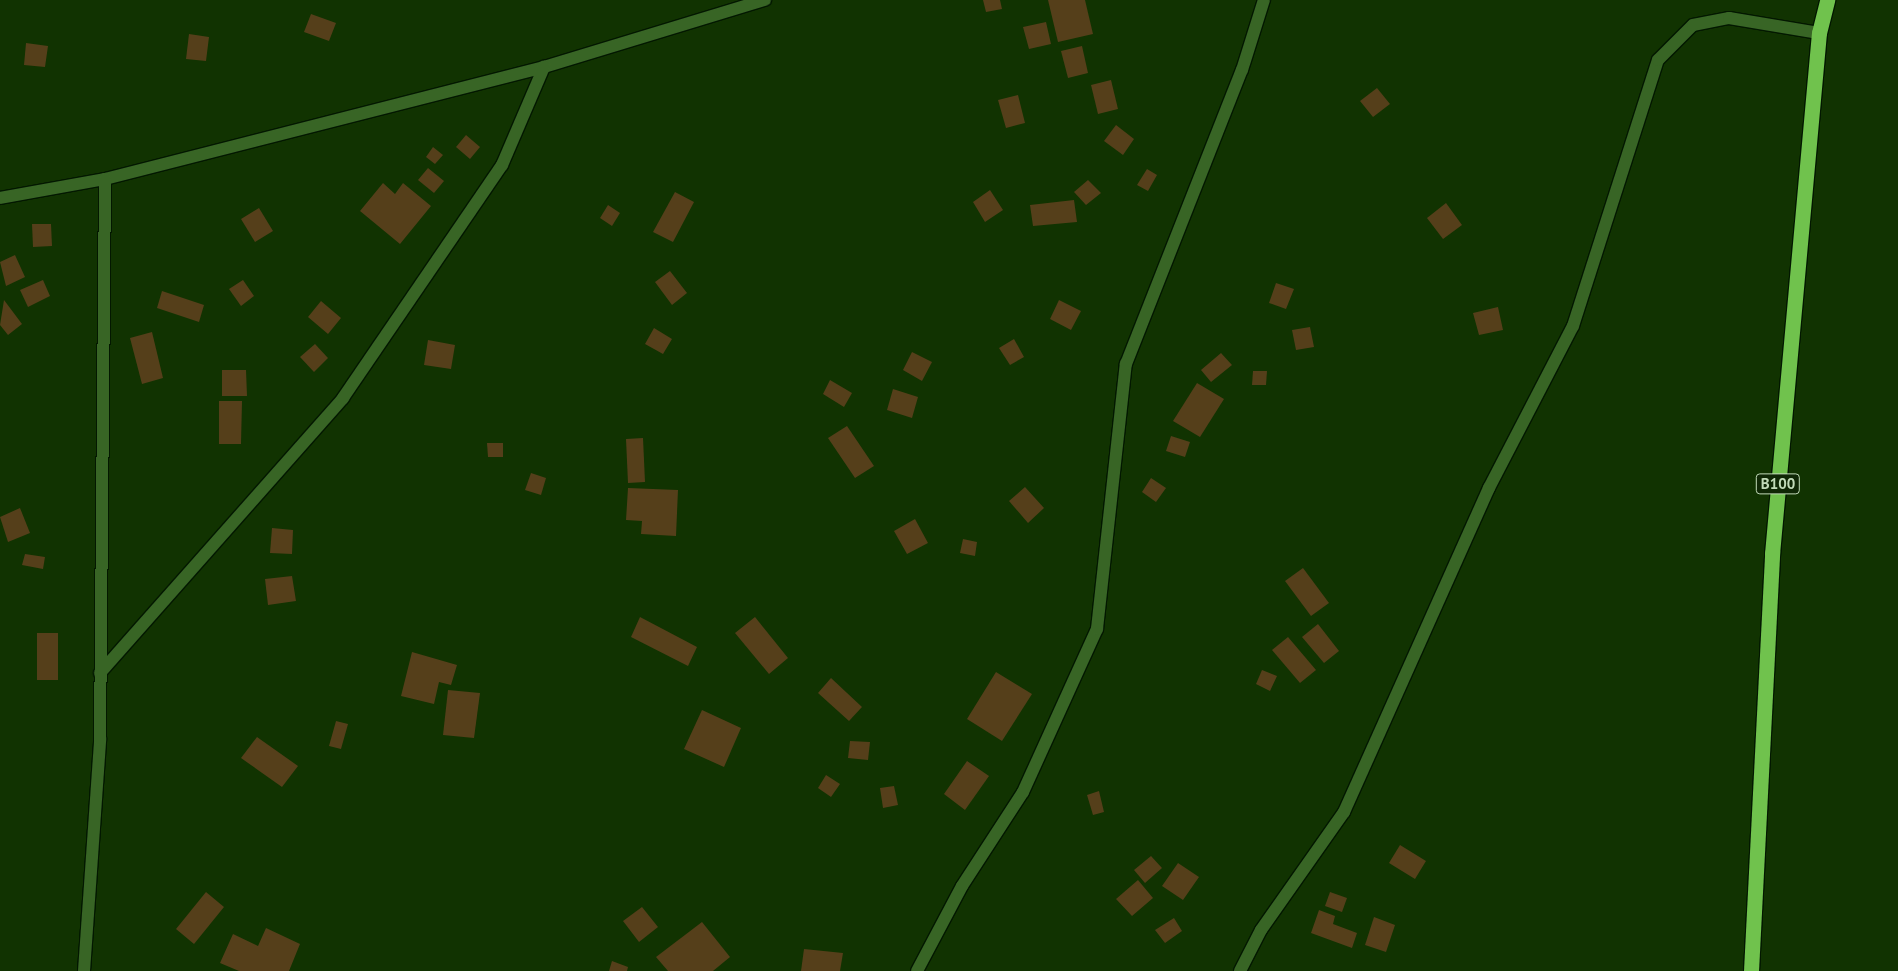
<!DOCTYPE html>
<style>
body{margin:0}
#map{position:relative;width:1898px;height:971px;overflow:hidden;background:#113301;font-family:"PT Sans",sans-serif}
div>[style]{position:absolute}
.building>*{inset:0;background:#553f1a}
.roads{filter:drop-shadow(1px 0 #031800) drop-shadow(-1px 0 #031800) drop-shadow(0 1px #031800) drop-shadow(0 -1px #031800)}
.minor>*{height:12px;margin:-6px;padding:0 6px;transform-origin:6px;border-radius:6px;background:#386525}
.highway>*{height:15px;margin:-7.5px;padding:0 7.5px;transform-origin:7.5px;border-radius:7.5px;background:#70c24d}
span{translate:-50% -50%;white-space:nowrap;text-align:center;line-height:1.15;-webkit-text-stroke:4px #0f2705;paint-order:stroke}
.shield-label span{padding:1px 4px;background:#0f2705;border:1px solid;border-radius:4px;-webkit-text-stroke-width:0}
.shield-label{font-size:15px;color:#c2dbb9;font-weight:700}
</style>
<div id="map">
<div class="building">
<div style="clip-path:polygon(983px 0,1000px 0,1002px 9px,986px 12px)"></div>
<div style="clip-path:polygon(1048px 0,1085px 0,1093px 34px,1058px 42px)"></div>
<div style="clip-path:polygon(311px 14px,336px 23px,329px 41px,304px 32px)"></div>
<div style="clip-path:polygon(1046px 22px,1051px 44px,1029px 49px,1023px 27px)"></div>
<div style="clip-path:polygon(189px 34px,209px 37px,206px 61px,186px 59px)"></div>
<div style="clip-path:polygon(26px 43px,48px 46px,45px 67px,24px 65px)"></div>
<div style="clip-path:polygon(1082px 46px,1088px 73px,1068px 78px,1061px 51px)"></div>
<div style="clip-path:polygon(1111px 80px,1118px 109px,1098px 114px,1091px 85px)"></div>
<div style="clip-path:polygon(1377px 88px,1390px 104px,1373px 117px,1360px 101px)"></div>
<div style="clip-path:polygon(1018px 95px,1025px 123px,1006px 128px,998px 100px)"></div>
<div style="clip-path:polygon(1116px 125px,1134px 139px,1123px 155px,1104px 141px)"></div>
<div style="clip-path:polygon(466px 135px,480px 147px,470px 159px,456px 147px)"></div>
<div style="clip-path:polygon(433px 147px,443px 155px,435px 164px,426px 157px)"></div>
<div style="clip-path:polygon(428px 168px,444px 181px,434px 193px,418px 180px)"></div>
<div style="clip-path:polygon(1147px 169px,1157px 175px,1148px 191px,1137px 185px)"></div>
<div style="clip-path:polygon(1088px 180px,1101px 193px,1086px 205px,1074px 192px)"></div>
<div style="clip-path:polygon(383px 183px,395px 194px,403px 183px,431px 206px,400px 244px,360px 211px)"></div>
<div style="clip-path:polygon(990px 190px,1003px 210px,985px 222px,973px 202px)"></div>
<div style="clip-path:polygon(675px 192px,694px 202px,673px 242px,653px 232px)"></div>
<div style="clip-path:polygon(1074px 200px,1077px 222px,1033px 226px,1030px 205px)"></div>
<div style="clip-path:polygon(1446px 203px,1462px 225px,1443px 239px,1427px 218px)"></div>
<div style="clip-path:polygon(608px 205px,620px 213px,612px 226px,600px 218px)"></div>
<div style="clip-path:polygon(259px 208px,273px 231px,255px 242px,241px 219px)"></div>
<div style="clip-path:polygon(32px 224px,51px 224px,52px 246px,33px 247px)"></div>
<div style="clip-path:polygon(15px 255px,25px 277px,6px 286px,0 262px)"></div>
<div style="clip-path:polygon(670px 271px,687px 293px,672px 305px,655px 282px)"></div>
<div style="clip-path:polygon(43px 280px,50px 296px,28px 307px,20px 290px)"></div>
<div style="clip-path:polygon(243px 280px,254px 296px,241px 306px,229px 289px)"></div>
<div style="clip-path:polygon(1276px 283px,1294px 289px,1286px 309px,1269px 303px)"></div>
<div style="clip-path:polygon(162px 291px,204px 305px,199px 322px,157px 308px)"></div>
<div style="clip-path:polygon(4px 300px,22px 324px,8px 335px,0 325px)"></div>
<div style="clip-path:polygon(1059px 300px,1081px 311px,1071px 330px,1050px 319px)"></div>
<div style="clip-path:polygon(321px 301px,341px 318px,328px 334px,308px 317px)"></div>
<div style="clip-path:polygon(1498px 307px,1503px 330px,1479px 335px,1473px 313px)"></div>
<div style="clip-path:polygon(1310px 327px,1314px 347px,1296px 350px,1292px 330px)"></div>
<div style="clip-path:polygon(654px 328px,672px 339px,663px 354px,645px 344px)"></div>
<div style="clip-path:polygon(152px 332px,163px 378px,142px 384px,130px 338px)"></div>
<div style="clip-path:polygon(1014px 339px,1024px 357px,1010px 365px,999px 348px)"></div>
<div style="clip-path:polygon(428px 340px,455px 345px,451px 369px,424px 365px)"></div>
<div style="clip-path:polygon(315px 344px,328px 358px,314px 372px,300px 357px)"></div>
<div style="clip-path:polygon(912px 352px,932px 362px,922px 381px,903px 370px)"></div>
<div style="clip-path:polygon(1221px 353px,1232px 365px,1211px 382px,1201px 370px)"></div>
<div style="clip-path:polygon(222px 370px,246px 370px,247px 396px,222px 396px)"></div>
<div style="clip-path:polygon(1253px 371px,1267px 371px,1266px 385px,1252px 385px)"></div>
<div style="clip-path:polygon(830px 380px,852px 393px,844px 407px,823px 394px)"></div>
<div style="clip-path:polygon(1197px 383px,1224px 399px,1200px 437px,1173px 421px)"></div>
<div style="clip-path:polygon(893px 389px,918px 397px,912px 418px,887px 410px)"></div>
<div style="clip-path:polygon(219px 401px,242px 401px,241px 444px,219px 444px)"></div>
<div style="clip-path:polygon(847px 426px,874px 466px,855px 478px,828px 438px)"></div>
<div style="clip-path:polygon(1171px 436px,1190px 442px,1185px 457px,1166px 451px)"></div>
<div style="clip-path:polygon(643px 438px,645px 482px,628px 483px,626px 439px)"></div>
<div style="clip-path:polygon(487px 443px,503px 443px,503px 457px,488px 457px)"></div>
<div style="clip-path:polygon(531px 473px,546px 478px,541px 495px,525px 490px)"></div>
<div style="clip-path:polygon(1151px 478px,1166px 488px,1156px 502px,1142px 492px)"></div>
<div style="clip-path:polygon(1025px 487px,1044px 508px,1028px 523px,1009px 501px)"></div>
<div style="clip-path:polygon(628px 488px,678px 490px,676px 536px,641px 534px,642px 521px,626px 520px)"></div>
<div style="clip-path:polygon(20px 508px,30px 533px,8px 542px,0 517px)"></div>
<div style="clip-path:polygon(915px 519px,928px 543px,907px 554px,894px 531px)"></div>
<div style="clip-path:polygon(272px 528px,293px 530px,292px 554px,270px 553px)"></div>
<div style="clip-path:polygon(963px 539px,977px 542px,975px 556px,960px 553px)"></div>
<div style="clip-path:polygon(25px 554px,45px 557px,43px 569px,22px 565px)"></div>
<div style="clip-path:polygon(1303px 568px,1329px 603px,1311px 616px,1285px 581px)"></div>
<div style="clip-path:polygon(292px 576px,296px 601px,268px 605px,265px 579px)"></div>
<div style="clip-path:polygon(640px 617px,697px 647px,688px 666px,631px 637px)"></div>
<div style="clip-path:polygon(755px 617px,788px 658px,769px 674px,735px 633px)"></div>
<div style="clip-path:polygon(1318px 624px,1339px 651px,1324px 663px,1302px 637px)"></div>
<div style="clip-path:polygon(37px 633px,58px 633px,58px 680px,37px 680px)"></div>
<div style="clip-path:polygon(1288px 637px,1316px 670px,1300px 683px,1272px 650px)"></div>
<div style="clip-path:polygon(412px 652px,457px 665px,451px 685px,439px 682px,434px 704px,401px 696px)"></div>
<div style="clip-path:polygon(1262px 670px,1277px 676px,1270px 691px,1256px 684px)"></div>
<div style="clip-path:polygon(996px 672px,1032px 694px,1002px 741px,967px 719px)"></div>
<div style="clip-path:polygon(831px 678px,862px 707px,849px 721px,818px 693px)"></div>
<div style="clip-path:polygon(448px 690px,480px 693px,474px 738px,443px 735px)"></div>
<div style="clip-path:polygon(702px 710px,741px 728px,724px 767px,684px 749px)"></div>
<div style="clip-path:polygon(336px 721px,348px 724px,341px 749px,329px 746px)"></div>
<div style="clip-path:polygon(257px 737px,298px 766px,282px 787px,241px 758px)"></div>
<div style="clip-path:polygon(850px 741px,870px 742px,868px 760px,848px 758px)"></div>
<div style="clip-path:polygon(967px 761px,989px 776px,965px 810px,944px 794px)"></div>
<div style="clip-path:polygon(826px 775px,840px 784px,831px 797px,818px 788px)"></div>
<div style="clip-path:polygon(894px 786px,898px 805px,883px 808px,880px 788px)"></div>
<div style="clip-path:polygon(1099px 791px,1104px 812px,1093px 815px,1087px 795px)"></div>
<div style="clip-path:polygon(1400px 845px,1426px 861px,1415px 879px,1389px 863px)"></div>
<div style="clip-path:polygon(1151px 856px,1162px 868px,1145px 883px,1134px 870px)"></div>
<div style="clip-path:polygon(1178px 863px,1199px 877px,1183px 900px,1162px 886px)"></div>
<div style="clip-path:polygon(1138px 880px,1153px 898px,1132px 916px,1116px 899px)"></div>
<div style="clip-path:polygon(206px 892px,224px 907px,194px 944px,176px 929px)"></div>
<div style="clip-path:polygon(1330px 892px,1347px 898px,1342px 912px,1325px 906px)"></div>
<div style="clip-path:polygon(642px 907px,658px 927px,639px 942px,623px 921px)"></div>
<div style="clip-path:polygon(1319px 910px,1335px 916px,1333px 924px,1357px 933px,1352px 948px,1311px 933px)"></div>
<div style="clip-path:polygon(1374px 917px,1395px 925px,1386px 952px,1365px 945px)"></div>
<div style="clip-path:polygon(1174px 918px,1182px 931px,1165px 943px,1155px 930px)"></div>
<div style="clip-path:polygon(702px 922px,730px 957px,713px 971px,668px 971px,656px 957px)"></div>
<div style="clip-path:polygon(266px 928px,300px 944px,289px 971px,239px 971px,220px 963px,233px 934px,258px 946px)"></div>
<div style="clip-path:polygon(804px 949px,843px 953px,840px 971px,801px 971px)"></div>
<div style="clip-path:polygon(612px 961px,628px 967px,627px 971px,609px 971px)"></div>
</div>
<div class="roads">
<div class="minor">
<div style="left:0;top:198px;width:107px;rotate:-10.3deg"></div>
<div style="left:105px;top:179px;width:453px;rotate:-14.3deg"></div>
<div style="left:544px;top:67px;width:231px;rotate:-16.9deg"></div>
<div style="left:100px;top:673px;width:367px;rotate:-48.5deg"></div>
<div style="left:343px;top:398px;width:282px;rotate:-55.7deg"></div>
<div style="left:502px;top:165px;width:107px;rotate:-66.8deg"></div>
<div style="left:84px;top:971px;width:232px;rotate:-86deg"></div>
<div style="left:100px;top:740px;width:561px;rotate:-89.49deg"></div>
<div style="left:917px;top:971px;width:96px;rotate:-62.1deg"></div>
<div style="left:962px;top:886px;width:112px;rotate:-57deg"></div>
<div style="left:1023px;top:792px;width:179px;rotate:-65.6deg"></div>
<div style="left:1097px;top:629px;width:267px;rotate:-83.8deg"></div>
<div style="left:1126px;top:364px;width:316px;rotate:-68.5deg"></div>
<div style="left:1242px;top:70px;width:73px;rotate:-72.6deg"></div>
<div style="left:1240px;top:971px;width:46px;rotate:-62.9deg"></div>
<div style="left:1261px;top:930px;width:144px;rotate:-54.9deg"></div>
<div style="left:1344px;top:812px;width:355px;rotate:-65.9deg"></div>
<div style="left:1489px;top:488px;width:182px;rotate:-62.6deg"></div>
<div style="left:1573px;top:326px;width:279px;rotate:-72.3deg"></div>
<div style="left:1658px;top:60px;width:49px;rotate:-45deg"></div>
<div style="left:1693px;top:25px;width:37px;rotate:-11deg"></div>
<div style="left:1729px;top:18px;width:91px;rotate:9.5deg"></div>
</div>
<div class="highway">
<div style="left:1751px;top:971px;width:418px;rotate:-87.1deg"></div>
<div style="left:1772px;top:554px;width:523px;rotate:-84.85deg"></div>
<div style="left:1819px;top:33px;width:34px;rotate:-76deg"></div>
</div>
</div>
<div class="shield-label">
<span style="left:1778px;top:484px">B100</span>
</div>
</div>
